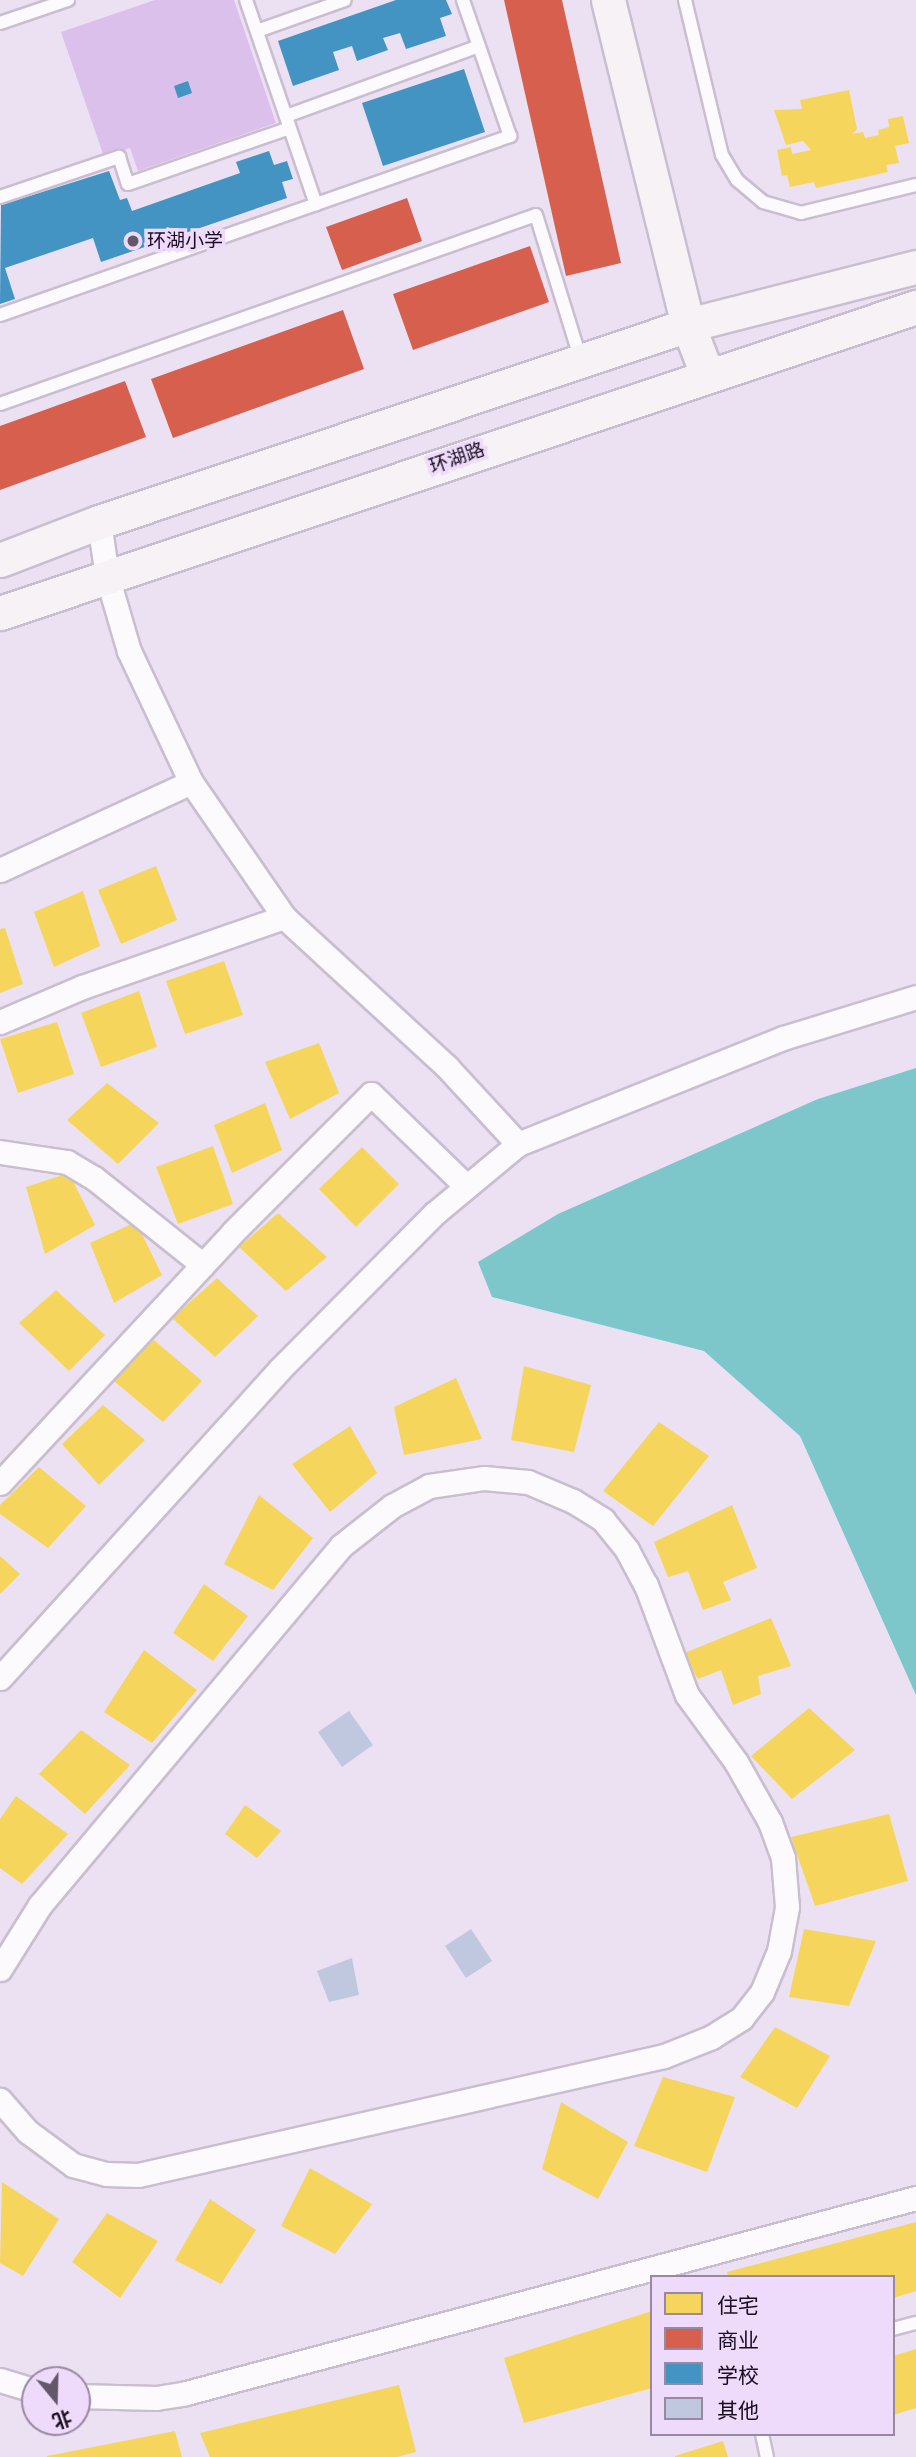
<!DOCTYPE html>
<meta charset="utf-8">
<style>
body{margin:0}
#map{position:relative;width:916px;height:2457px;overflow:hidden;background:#ece1f3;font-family:Rubik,"Noto Sans SC",sans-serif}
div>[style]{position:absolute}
.green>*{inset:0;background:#dcc0ec}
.water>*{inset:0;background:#7dc7cb}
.homes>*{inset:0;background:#f6d55c}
.shops>*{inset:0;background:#d6604d}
.schools>*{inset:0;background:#4393c3}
.building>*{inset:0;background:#c0c8df}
.roads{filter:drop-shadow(2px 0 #c9becf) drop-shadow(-2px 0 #c9becf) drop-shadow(0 2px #c9becf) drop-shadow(0 -2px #c9becf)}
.lane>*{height:12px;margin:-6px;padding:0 6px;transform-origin:6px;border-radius:6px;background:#fcfafd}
.street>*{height:23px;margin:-11.5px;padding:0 11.5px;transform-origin:11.5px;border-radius:11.5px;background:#fcfafd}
.secondary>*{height:33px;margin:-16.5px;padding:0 16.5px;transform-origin:16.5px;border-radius:16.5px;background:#f7f2f6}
.dots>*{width:19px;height:19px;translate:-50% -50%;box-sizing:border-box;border:4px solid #eedafa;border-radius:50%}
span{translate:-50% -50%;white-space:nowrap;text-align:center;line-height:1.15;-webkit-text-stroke:7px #eedafa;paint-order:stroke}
.poi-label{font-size:19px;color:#190c1f}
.left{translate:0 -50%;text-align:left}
.street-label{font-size:19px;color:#190c1f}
.legend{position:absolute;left:650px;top:2275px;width:245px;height:161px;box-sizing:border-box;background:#eedafa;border:2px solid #9988a2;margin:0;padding:9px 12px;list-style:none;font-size:21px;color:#190c1f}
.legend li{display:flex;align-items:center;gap:14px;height:35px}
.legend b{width:35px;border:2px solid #9988a2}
.north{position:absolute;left:21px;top:2366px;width:70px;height:70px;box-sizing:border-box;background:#eedafa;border:2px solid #9988a2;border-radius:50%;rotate:161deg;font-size:19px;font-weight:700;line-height:28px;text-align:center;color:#190c1f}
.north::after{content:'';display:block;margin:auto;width:24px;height:32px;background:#635769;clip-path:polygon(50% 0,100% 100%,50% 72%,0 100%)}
</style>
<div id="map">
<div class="green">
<div style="clip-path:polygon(155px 0,234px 0,276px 123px,138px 171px,130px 148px,104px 157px,61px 32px)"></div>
</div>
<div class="water">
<div style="clip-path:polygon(916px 1068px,916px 1695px,800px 1436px,704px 1351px,492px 1297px,478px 1262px,558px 1214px,818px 1099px)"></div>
</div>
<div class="homes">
<div style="clip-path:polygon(849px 90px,857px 129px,852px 134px,863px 132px,865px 138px,879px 135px,878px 130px,889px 127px,888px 119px,903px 116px,909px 143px,895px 146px,899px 163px,886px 165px,888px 172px,816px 188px,814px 182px,790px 187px,787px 175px,782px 176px,777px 150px,791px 147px,792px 154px,811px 150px,803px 141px,786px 145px,774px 110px,802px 109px,800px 100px)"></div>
<div style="clip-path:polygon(156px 866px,177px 920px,121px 944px,98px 890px)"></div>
<div style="clip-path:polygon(83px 891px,100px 946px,54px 967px,34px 912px)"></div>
<div style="clip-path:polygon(5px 928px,23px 984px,0 993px,0 929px)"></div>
<div style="clip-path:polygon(224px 961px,243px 1015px,185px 1034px,166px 981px)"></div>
<div style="clip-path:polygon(139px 991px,157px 1047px,101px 1067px,81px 1013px)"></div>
<div style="clip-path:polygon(57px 1022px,74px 1074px,18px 1093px,0 1039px)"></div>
<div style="clip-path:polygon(319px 1043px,339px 1093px,290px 1119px,265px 1062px)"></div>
<div style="clip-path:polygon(107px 1083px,159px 1123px,118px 1164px,67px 1120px)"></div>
<div style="clip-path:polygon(265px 1103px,282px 1150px,232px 1173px,214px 1125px)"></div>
<div style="clip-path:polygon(213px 1146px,233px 1204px,178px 1224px,156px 1167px)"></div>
<div style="clip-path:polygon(362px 1147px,399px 1184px,356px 1227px,319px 1189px)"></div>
<div style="clip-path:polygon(69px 1173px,95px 1225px,45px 1254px,26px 1187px)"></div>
<div style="clip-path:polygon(278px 1213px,327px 1257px,286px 1291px,239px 1247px)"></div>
<div style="clip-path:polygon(136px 1222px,162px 1275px,114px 1303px,90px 1243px)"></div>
<div style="clip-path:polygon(217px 1278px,258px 1316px,215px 1357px,172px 1318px)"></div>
<div style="clip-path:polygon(56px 1290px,105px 1335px,69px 1371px,19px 1323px)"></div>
<div style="clip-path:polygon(154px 1340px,202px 1381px,163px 1422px,108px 1376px)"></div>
<div style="clip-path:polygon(524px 1366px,591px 1385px,574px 1452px,511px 1440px)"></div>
<div style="clip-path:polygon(456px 1378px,482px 1439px,404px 1455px,394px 1407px)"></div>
<div style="clip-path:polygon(103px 1405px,145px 1440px,99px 1485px,62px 1444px)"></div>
<div style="clip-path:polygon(659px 1422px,709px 1456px,653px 1526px,603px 1491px)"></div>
<div style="clip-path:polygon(350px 1426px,377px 1473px,330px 1512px,292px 1464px)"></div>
<div style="clip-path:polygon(39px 1467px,86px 1506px,48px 1548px,0 1514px,0 1505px)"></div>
<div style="clip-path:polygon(259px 1495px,313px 1538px,273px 1590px,224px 1564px)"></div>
<div style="clip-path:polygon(732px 1505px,757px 1568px,723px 1582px,731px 1600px,703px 1610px,688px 1571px,668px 1577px,654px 1542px)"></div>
<div style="clip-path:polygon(0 1556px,20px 1574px,0 1594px)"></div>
<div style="clip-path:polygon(204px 1584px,248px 1616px,213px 1661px,173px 1633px)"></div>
<div style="clip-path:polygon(771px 1618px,791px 1666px,758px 1676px,761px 1694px,733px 1705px,721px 1670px,698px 1679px,682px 1654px)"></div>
<div style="clip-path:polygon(144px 1650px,197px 1690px,152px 1743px,104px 1712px)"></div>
<div style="clip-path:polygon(809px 1708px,855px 1750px,792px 1799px,751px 1756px)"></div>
<div style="clip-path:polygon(81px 1730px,130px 1765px,85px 1814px,39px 1774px)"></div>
<div style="clip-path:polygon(16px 1796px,68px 1834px,22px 1884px,0 1868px,0 1819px)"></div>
<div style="clip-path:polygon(245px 1805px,281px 1831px,257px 1858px,225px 1834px)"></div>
<div style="clip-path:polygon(889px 1814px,908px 1881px,815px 1906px,791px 1837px)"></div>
<div style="clip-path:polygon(804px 1929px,876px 1941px,849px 2006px,789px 1997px)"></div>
<div style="clip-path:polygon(775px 2027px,830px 2056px,797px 2108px,740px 2077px)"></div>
<div style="clip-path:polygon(663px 2077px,735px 2097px,707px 2172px,634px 2146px)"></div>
<div style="clip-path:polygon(561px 2102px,628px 2142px,598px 2199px,542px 2169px)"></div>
<div style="clip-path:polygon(310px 2168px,372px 2204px,335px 2254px,281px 2226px)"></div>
<div style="clip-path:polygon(2px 2182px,59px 2219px,23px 2276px,0 2263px)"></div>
<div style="clip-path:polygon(210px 2199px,256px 2230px,221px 2284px,175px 2260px)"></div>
<div style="clip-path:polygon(107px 2213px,158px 2241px,120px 2298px,72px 2262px)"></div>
<div style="clip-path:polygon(916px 2222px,916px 2291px,893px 2298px,893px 2277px,728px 2277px,727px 2272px)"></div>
<div style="clip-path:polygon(652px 2311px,652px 2388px,524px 2423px,504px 2358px)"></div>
<div style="clip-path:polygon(916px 2349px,916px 2408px,893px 2415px,893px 2356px)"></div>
<div style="clip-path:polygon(399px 2385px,416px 2452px,397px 2457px,210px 2457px,200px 2433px)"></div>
<div style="clip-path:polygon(175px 2431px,182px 2457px,47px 2457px,47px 2456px)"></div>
<div style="clip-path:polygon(723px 2441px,728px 2457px,675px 2457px,675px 2456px)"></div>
</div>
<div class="shops">
<div style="clip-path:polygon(504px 0,562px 0,621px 263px,566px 276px)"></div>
<div style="clip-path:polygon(407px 198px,422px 241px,342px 270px,326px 227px)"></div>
<div style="clip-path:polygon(530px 246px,549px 302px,413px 350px,393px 294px)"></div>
<div style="clip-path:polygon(343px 310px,364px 369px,173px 438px,151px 379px)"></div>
<div style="clip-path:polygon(125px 381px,146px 437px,0 490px,0 426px)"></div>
</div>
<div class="schools">
<div style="clip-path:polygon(396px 0,446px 0,452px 14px,440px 18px,446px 36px,406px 49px,400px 33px,383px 38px,388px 50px,357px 61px,352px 46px,333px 52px,339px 70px,293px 86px,278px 41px)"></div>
<div style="clip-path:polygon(464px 69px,485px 132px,383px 166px,362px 103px)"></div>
<div style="clip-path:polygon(188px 81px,192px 93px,178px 98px,174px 86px)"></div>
<div style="clip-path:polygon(269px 151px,274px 165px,287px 161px,293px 179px,282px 182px,287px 198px,101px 262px,93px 238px,5px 268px,15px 299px,0 304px,1px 205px,109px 171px,120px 200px,127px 198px,132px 211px,240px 173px,236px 162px)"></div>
</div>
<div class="building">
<div style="clip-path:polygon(349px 1711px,373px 1745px,342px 1767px,318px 1732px)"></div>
<div style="clip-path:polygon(471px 1929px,492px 1961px,466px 1978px,445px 1946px)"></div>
<div style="clip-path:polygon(352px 1958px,359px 1995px,329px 2002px,317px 1971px)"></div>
</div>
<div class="roads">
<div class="lane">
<div style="left:246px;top:0;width:216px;rotate:71.1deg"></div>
<div style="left:685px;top:0;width:159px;rotate:76.6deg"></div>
<div style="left:722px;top:155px;width:29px;rotate:59deg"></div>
<div style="left:737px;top:180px;width:34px;rotate:40deg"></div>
<div style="left:763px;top:202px;width:40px;rotate:16deg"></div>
<div style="left:801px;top:213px;width:118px;rotate:-13.7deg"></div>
<div style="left:0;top:23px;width:72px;rotate:-18.7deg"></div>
<div style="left:257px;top:31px;width:93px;rotate:-19.4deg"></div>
<div style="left:286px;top:116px;width:205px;rotate:-19.9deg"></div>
<div style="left:0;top:197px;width:126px;rotate:-18.6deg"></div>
<div style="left:119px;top:157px;width:28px;rotate:72deg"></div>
<div style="left:128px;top:184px;width:171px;rotate:-19.1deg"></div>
<div style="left:0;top:315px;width:541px;rotate:-19.34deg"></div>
<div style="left:510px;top:136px;width:144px;rotate:-109.1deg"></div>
<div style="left:0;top:404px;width:568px;rotate:-19.42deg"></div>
<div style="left:536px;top:215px;width:152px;rotate:72.8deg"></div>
<div style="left:893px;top:2329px;width:24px;rotate:-15deg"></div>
<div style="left:762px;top:2434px;width:24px;rotate:78deg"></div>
</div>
<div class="street">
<div style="left:99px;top:522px;width:55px;rotate:81.6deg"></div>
<div style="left:107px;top:576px;width:78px;rotate:73.7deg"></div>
<div style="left:129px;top:651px;width:145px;rotate:64.7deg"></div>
<div style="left:191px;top:782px;width:164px;rotate:55.4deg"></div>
<div style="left:284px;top:917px;width:222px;rotate:42.6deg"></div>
<div style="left:447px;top:1067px;width:105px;rotate:47.3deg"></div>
<div style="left:0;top:870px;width:210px;rotate:-24.7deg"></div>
<div style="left:0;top:1022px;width:89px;rotate:-23.1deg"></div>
<div style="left:82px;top:987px;width:214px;rotate:-19.1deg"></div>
<div style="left:0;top:1152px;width:68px;rotate:8.5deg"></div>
<div style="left:67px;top:1162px;width:31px;rotate:31deg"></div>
<div style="left:94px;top:1178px;width:139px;rotate:38.6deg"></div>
<div style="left:0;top:1483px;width:342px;rotate:-47.1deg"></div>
<div style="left:233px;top:1232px;width:195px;rotate:-45deg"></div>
<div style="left:371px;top:1094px;width:132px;rotate:44.1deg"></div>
<div style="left:0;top:1678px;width:417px;rotate:-47.8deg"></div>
<div style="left:280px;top:1369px;width:220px;rotate:-45.2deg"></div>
<div style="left:435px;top:1213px;width:108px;rotate:-39.7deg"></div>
<div style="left:518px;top:1144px;width:285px;rotate:-21.8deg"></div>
<div style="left:783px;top:1038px;width:139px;rotate:-17.1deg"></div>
<div style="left:0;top:1969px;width:75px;rotate:-58deg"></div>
<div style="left:40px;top:1905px;width:468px;rotate:-50deg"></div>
<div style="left:341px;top:1546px;width:65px;rotate:-38.1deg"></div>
<div style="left:392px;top:1506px;width:42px;rotate:-28.4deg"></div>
<div style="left:429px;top:1486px;width:56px;rotate:-8.3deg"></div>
<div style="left:484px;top:1478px;width:44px;rotate:5.2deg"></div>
<div style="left:528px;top:1482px;width:49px;rotate:22.9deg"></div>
<div style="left:573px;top:1501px;width:36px;rotate:32deg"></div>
<div style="left:603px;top:1520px;width:38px;rotate:51deg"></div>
<div style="left:627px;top:1550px;width:40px;rotate:62deg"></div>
<div style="left:646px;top:1585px;width:117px;rotate:69.6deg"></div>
<div style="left:687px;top:1695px;width:83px;rotate:53.8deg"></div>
<div style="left:736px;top:1762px;width:69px;rotate:60.5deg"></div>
<div style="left:770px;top:1822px;width:38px;rotate:70deg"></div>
<div style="left:783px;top:1858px;width:49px;rotate:85.3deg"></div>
<div style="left:787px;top:1907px;width:45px;rotate:100.3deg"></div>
<div style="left:779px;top:1951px;width:44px;rotate:112.5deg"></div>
<div style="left:762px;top:1992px;width:33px;rotate:128deg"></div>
<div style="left:742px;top:2018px;width:36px;rotate:148deg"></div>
<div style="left:712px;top:2037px;width:52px;rotate:158.4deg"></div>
<div style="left:664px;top:2056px;width:539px;rotate:167.25deg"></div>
<div style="left:138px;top:2175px;width:32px;rotate:-178deg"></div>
<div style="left:106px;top:2174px;width:34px;rotate:-165deg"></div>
<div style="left:73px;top:2165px;width:56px;rotate:-143.7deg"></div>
<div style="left:28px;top:2132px;width:43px;rotate:-131.2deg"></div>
<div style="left:0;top:2380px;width:37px;rotate:17deg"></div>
<div style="left:77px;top:2396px;width:79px;rotate:1.5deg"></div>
<div style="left:156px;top:2398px;width:30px;rotate:-9deg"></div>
<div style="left:186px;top:2393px;width:756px;rotate:-14.96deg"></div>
</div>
<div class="secondary">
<div style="left:608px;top:0;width:335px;rotate:76.2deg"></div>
<div style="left:688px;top:325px;width:53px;rotate:68.8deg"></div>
<div style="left:0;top:560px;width:106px;rotate:-21deg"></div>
<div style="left:99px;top:522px;width:621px;rotate:-18.49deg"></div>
<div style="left:688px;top:325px;width:235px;rotate:-14.3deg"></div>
<div style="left:0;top:613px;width:966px;rotate:-18.47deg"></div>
</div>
</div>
<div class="dots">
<div style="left:133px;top:241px;background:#635769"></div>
</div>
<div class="poi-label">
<span class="left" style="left:147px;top:241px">环湖小学</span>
</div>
<div class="street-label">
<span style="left:457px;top:458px;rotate:-19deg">环湖路</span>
</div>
<ul class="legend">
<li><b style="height:19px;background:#f6d55c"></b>住宅</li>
<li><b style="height:19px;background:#d6604d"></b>商业</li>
<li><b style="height:19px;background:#4393c3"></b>学校</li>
<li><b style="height:19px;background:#c0c8df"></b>其他</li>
</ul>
<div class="north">北</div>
</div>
